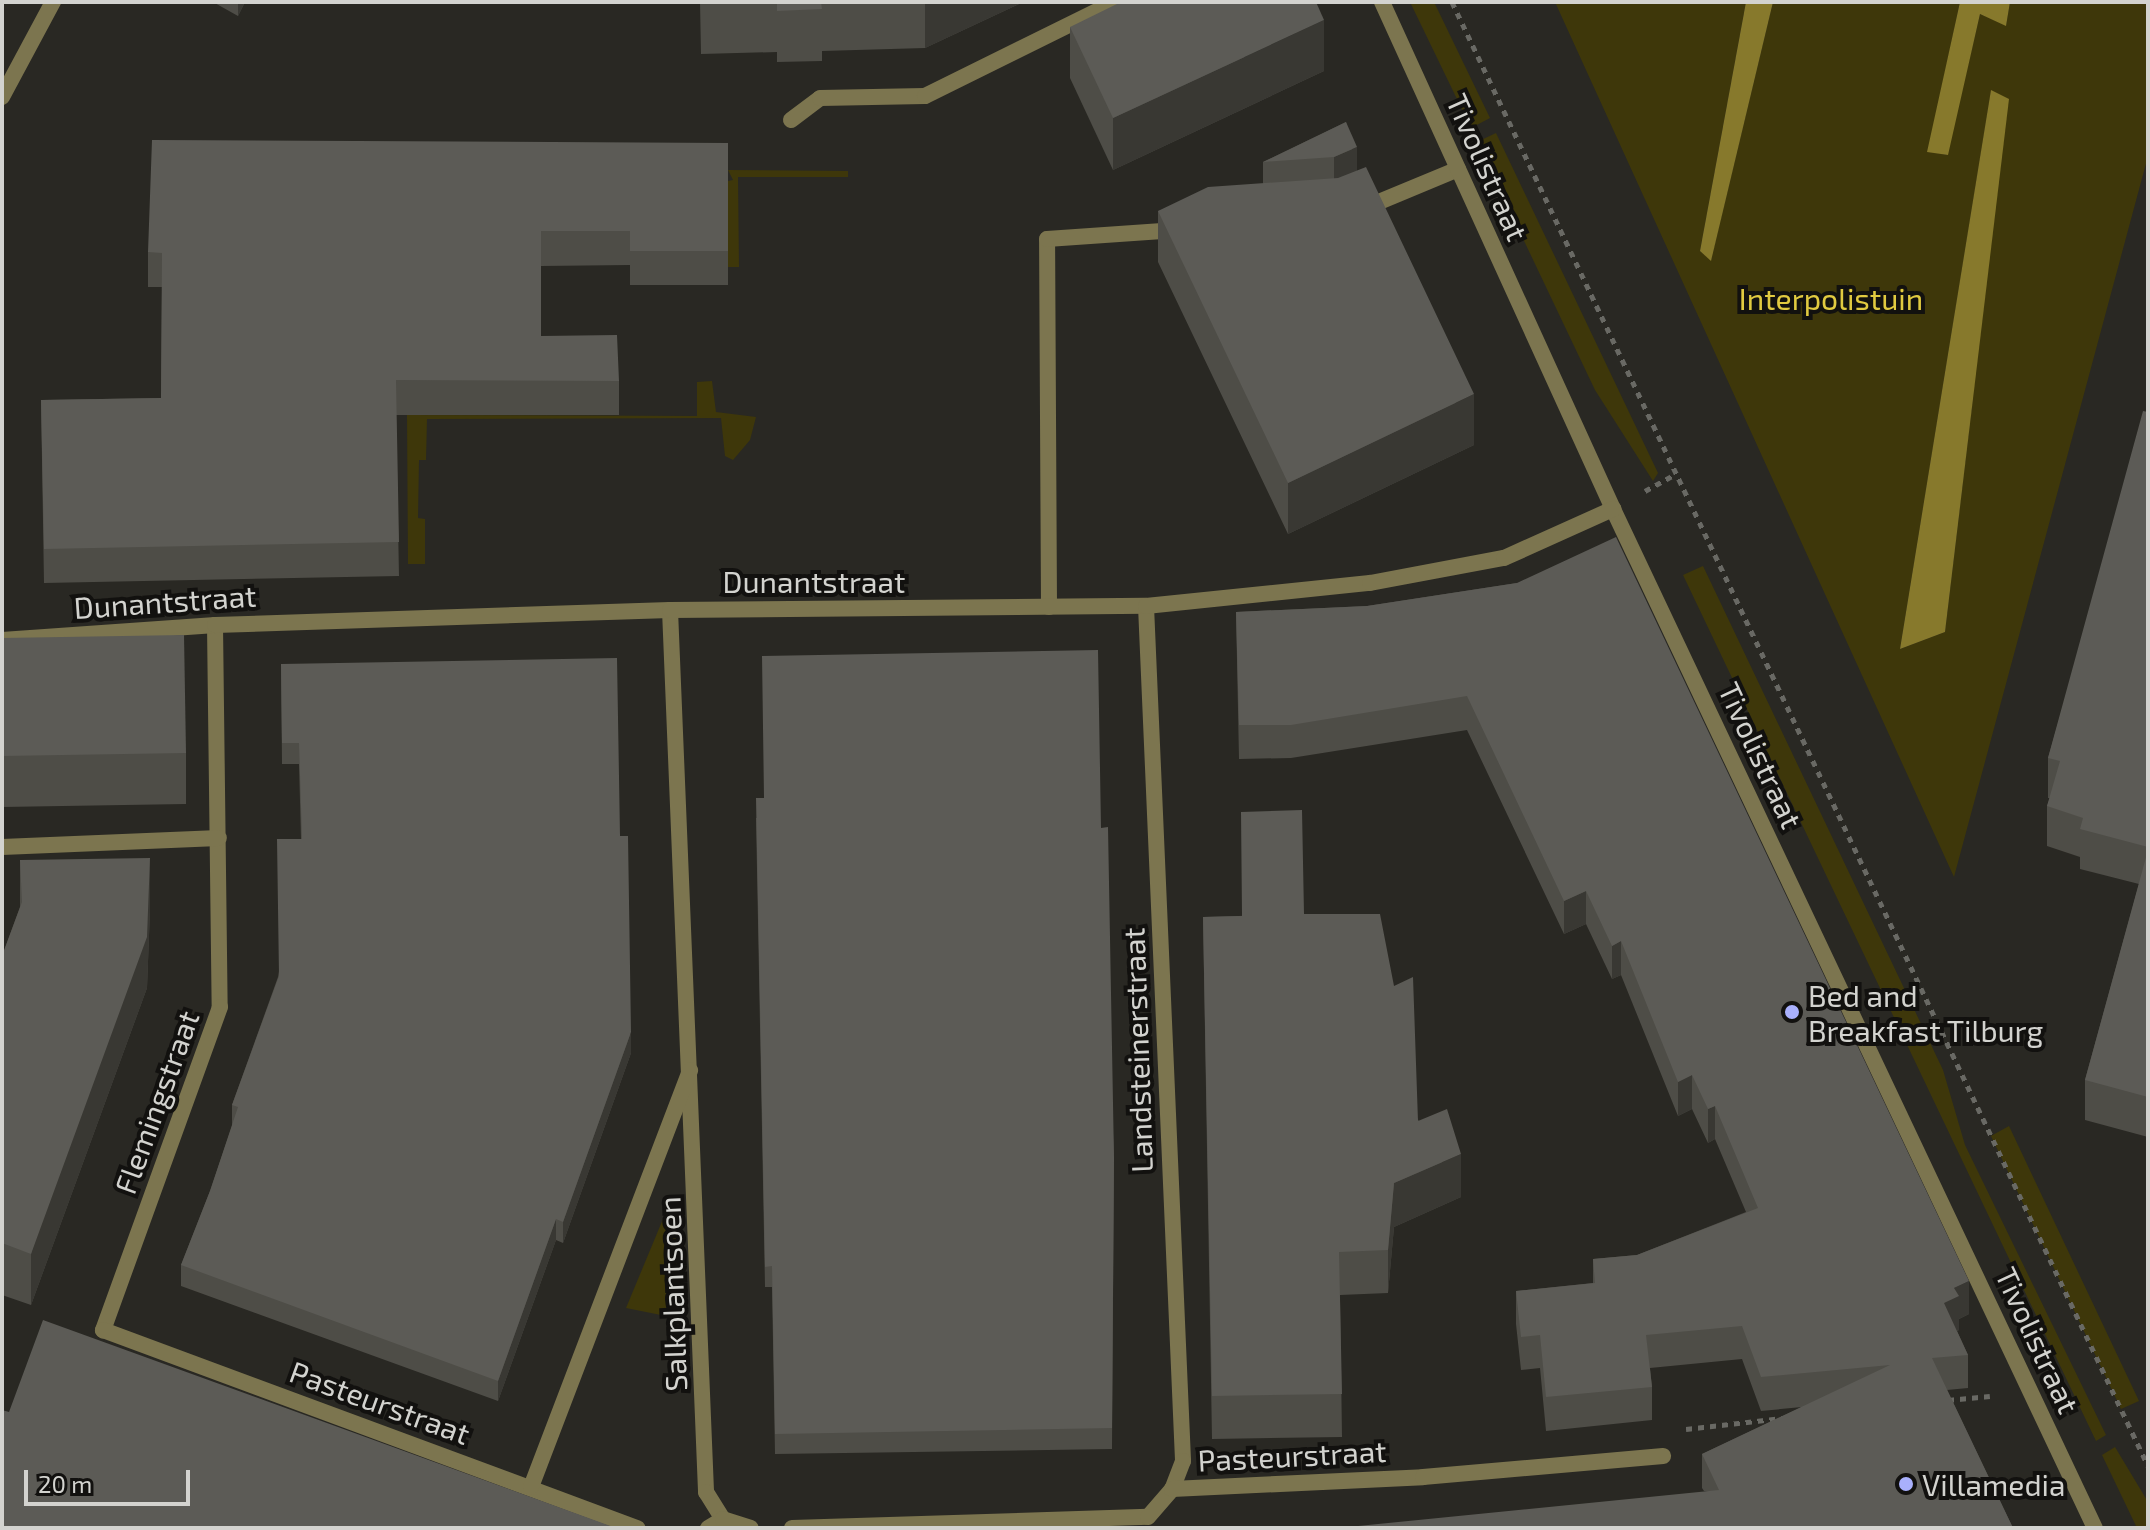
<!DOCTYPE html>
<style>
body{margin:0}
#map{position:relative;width:2150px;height:1530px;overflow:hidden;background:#292823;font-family:"Exo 2",sans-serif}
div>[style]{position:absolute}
.green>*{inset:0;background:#3e370a}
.water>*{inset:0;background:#87792c}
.path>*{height:5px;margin-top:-2.5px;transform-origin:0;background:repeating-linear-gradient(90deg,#696964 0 6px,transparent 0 12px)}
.service>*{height:16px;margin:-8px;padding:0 8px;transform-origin:8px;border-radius:8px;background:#7c754f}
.minor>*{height:16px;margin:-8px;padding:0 8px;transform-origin:8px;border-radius:8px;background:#7c754f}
.wall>*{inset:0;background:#4e4d47}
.shaded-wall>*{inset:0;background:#393833}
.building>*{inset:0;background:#5c5b56}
.dots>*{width:22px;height:22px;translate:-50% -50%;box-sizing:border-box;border:4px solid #12110f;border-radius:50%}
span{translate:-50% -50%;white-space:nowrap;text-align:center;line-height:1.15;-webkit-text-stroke:8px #12110f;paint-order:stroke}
.street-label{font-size:30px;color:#d3d3cf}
.park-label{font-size:30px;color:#e1ca40}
.poi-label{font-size:30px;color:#d3d3cf}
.left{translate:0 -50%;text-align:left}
.frame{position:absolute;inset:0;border:4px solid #d3d3cf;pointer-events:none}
.scale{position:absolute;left:24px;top:1470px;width:166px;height:36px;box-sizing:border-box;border:4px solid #d3d3cf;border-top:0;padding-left:10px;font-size:24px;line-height:28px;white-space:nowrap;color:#d3d3cf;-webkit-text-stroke:6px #12110f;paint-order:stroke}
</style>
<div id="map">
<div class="green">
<div style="clip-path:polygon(1410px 2px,1434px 2px,1490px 118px,1471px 128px)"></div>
<div style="clip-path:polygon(evenodd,1555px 2px,1746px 2px,1700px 251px,1711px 260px,1773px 2px,1960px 2px,1928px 151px,1947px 155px,1980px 14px,2006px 25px,2010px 2px,2148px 2px,2148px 156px,1954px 877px,1555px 2px,1991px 91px,1973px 397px,1945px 632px,1900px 649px,1991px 91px)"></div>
<div style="clip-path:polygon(1496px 133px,1658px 473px,1653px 481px,1595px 390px,1477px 142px)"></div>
<div style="clip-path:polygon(728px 170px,848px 171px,848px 177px,738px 177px,739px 267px,728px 267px,728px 181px,733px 180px)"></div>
<div style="clip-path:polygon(712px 381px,716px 412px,756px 417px,750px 440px,733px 460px,725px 456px,721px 418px,427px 419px,426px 460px,419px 460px,418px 518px,425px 519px,425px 564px,408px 564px,407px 415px,697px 416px,697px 382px)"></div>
<div style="clip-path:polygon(1703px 566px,1943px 1070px,1965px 1145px,2106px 1435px,2096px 1441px,1683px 575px)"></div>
<div style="clip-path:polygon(2009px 1126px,2139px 1401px,2121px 1409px,1991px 1136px)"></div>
<div style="clip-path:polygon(663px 1219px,679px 1228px,681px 1319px,626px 1308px)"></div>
<div style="clip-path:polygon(2115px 1447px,2148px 1502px,2148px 1528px,2137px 1528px,2102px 1455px)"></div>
</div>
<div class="water">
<div style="clip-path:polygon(1746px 2px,1773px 2px,1711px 261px,1700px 251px)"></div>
<div style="clip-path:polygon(1960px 2px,2010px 2px,2006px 26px,1980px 14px,1948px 155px,1927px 152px)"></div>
<div style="clip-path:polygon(1991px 90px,2009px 99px,1945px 632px,1900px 649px)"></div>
</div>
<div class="path">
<div style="left:1452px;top:2px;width:1621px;rotate:64.57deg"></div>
<div style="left:1645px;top:491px;width:35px;rotate:-29deg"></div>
<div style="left:1948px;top:1400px;width:42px;rotate:-5.4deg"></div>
<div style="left:1686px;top:1429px;width:98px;rotate:-6.5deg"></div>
</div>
<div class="service">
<div style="left:791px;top:120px;width:36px;rotate:-37deg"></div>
<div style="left:820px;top:98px;width:105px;rotate:-1.1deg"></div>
<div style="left:925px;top:96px;width:212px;rotate:-26.3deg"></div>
<div style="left:1362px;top:209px;width:104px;rotate:-22.6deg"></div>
<div style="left:1049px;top:607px;width:368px;rotate:-90.3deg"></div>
<div style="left:1047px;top:239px;width:130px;rotate:-4deg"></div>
</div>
<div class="minor">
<div style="left:1382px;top:2px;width:557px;rotate:65.5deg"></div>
<div style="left:1613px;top:509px;width:1127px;rotate:64.69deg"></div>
<div style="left:2px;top:97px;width:108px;rotate:-61.8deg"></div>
<div style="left:1146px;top:606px;width:856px;rotate:87.52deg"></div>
<div style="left:1183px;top:1461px;width:30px;rotate:111deg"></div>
<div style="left:670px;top:610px;width:883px;rotate:87.66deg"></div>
<div style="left:706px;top:1492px;width:32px;rotate:58deg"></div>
<div style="left:215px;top:625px;width:382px;rotate:89.3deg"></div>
<div style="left:220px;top:1007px;width:344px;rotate:109.9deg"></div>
<div style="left:103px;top:1330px;width:570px;rotate:20.34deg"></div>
<div style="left:2px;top:640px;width:214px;rotate:-4deg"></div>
<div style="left:215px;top:625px;width:455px;rotate:-1.9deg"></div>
<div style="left:670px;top:610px;width:476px;rotate:-0.5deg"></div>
<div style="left:1146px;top:606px;width:225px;rotate:-5.9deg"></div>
<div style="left:1370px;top:583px;width:136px;rotate:-10.6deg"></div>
<div style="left:1504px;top:558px;width:120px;rotate:-24.2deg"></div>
<div style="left:2px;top:847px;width:217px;rotate:-2.4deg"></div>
<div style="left:531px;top:1487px;width:446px;rotate:-69.1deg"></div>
<div style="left:708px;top:1528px;width:17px;rotate:-31deg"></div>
<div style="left:723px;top:1519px;width:29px;rotate:18deg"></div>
<div style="left:792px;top:1528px;width:356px;rotate:-1.8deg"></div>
<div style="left:1148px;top:1517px;width:37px;rotate:-49deg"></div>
<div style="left:1172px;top:1489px;width:251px;rotate:-2.7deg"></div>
<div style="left:1423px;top:1477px;width:241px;rotate:-5deg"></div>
</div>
<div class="wall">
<div style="clip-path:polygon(213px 2px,245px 2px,238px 16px)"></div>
<div style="clip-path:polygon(700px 2px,1019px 2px,1019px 4px,925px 48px,822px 51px,822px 61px,777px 62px,777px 52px,701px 54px)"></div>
<div style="clip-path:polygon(1070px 27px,1324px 71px,1113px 170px,1070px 78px)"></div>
<div style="clip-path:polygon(1346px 122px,1357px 171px,1474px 445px,1288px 534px,1158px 262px,1158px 211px,1263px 184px,1263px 162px)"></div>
<div style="clip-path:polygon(728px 143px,728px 285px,630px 285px,630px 265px,541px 266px,541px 336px,619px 381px,619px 415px,396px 415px,399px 576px,44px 583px,41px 400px,161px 398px,162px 287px,148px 287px,148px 252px)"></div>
<div style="clip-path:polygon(2148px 412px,2148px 1137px,2085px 1120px,2085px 1080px,2139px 884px,2080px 869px,2080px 857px,2047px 846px,2047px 806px,2050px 798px,2048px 798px,2048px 758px)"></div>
<div style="clip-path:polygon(1517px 583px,1969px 1314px,1959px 1319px,1959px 1330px,1957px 1331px,1968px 1355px,1968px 1388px,1947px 1390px,2013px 1528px,1704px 1491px,1702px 1488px,1702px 1454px,1802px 1407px,1761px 1411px,1742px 1359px,1650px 1368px,1652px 1387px,1652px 1420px,1546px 1431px,1540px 1368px,1521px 1370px,1516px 1324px,1516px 1291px,1593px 1283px,1593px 1259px,1637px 1255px,1746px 1212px,1715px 1139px,1708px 1143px,1692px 1109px,1678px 1116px,1621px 975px,1612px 979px,1586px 924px,1564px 934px,1467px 730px,1291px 758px,1239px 759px,1236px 612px,1367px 606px)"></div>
<div style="clip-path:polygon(2px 638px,186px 753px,186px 804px,2px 807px)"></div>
<div style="clip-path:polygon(281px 664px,620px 836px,631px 1053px,563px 1243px,556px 1240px,498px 1401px,181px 1286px,181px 1265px,210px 1191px,232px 1126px,232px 1105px,278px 977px,301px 839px,299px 764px,282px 764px)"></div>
<div style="clip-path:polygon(756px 818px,1101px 828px,1114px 1158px,1112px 1449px,775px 1454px,772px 1287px,765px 1287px)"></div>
<div style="clip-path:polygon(20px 860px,150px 910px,147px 988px,31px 1305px,2px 1295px,2px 956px,20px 907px)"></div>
<div style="clip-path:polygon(1304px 914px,1461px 1197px,1394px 1227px,1388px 1293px,1340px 1295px,1342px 1437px,1212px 1439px,1203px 917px)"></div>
</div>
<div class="shaded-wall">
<div style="clip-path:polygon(238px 2px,245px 2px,238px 16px)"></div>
<div style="clip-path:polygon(925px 2px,1019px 2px,1019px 4px,925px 48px)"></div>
<div style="clip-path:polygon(1324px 20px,1324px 71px,1113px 170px,1113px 118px)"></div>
<div style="clip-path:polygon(1357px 147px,1357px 199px,1334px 208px,1334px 157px)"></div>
<div style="clip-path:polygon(1474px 394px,1474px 445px,1288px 534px,1288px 483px)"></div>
<div style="clip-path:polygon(150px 858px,150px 910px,147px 988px,31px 1305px,31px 1254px)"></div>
<div style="clip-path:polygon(1586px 891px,1586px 924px,1564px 934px,1564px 901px)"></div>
<div style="clip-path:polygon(1621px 941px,1621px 975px,1612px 979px,1612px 946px)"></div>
<div style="clip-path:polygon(631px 1032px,631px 1053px,563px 1243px,563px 1222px)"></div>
<div style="clip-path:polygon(1692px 1075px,1692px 1109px,1678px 1116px,1678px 1082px)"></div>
<div style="clip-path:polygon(1715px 1106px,1715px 1139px,1708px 1143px,1708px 1109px)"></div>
<div style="clip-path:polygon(1461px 1154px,1461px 1197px,1394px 1227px,1388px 1293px,1388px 1250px,1394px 1183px)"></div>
<div style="clip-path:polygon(556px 1219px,556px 1240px,498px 1401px,498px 1381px)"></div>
<div style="clip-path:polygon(1969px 1281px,1969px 1314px,1959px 1319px,1959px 1330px,1944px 1336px,1944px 1303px,1954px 1288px)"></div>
</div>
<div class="building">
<div style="clip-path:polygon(777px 2px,821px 2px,822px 9px,777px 11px)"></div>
<div style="clip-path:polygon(1121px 2px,1316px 2px,1324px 20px,1113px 118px,1070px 27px)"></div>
<div style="clip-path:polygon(1346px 122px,1357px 147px,1334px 157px,1263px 162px)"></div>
<div style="clip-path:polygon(152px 140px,728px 143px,728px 251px,630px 251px,630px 231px,541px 231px,541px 336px,617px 335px,619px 381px,396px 380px,399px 542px,44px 549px,41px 400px,161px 398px,162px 253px,148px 252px)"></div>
<div style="clip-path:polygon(1366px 167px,1474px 394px,1288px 483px,1158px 211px,1208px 187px,1338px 178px)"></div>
<div style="clip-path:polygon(2143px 411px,2148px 412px,2148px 847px,2080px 829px,2083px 818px,2047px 806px,2060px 761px,2048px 758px)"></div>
<div style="clip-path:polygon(1616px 537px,1969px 1281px,1954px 1288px,1959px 1296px,1944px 1303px,1968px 1355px,1932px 1358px,2013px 1528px,1338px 1528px,1719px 1490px,1702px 1454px,1890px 1365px,1761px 1377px,1742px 1326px,1646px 1335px,1652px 1387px,1546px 1397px,1540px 1335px,1521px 1337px,1516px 1291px,1595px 1283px,1593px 1259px,1637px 1255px,1758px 1208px,1715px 1106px,1708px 1109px,1692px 1075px,1678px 1082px,1621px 941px,1612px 946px,1586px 891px,1564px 901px,1467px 696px,1291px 725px,1239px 725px,1236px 612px,1367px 606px,1517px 583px)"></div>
<div style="clip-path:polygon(184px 635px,186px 753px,2px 756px,2px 638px)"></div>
<div style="clip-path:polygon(1098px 650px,1101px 828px,1108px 827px,1114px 1158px,1112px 1428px,775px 1434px,772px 1266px,765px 1267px,756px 798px,764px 798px,762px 656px)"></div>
<div style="clip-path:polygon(617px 658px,620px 836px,628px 836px,631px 1032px,563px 1222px,556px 1219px,498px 1381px,181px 1265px,210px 1191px,238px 1107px,232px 1105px,279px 976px,277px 839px,302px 839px,299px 743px,282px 743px,281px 664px)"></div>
<div style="clip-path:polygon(1302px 810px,1304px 914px,1380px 914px,1394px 986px,1413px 977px,1418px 1121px,1447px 1109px,1461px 1154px,1394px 1183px,1388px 1250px,1339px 1252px,1342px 1394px,1212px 1396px,1203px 917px,1242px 916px,1241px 812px)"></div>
<div style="clip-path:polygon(2148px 850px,2148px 1097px,2085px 1080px)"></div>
<div style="clip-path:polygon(150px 858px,147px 937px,31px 1254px,2px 1243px,2px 956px,22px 902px,20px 860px)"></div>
<div style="clip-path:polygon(43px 1320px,616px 1528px,2px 1528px,2px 1410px,9px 1412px)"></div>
<div style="clip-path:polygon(1230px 1526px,1230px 1528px,1129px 1528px)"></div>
</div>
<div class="dots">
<div style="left:1792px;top:1012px;background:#a9b0fc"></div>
<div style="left:1906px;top:1484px;background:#a9b0fc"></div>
</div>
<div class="street-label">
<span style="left:1488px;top:167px;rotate:66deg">Tivolistraat</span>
<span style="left:814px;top:581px">Dunantstraat</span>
<span style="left:165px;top:601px;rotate:-4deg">Dunantstraat</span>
<span style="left:1761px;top:755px;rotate:65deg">Tivolistraat</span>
<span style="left:1137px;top:1050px;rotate:-92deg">Landsteinerstraat</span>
<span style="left:156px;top:1102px;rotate:-70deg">Flemingstraat</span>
<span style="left:672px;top:1294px;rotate:-92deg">Salkplantsoen</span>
<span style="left:2038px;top:1340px;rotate:65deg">Tivolistraat</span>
<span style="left:380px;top:1402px;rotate:20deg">Pasteurstraat</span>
<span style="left:1292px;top:1455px;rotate:-3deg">Pasteurstraat</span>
</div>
<div class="park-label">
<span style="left:1831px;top:298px">Interpolistuin</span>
</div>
<div class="poi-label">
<span class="left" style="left:1808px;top:1012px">Bed and<br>Breakfast Tilburg</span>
<span class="left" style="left:1922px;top:1484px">Villamedia</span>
</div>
<div class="frame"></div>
<div class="scale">20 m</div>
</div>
